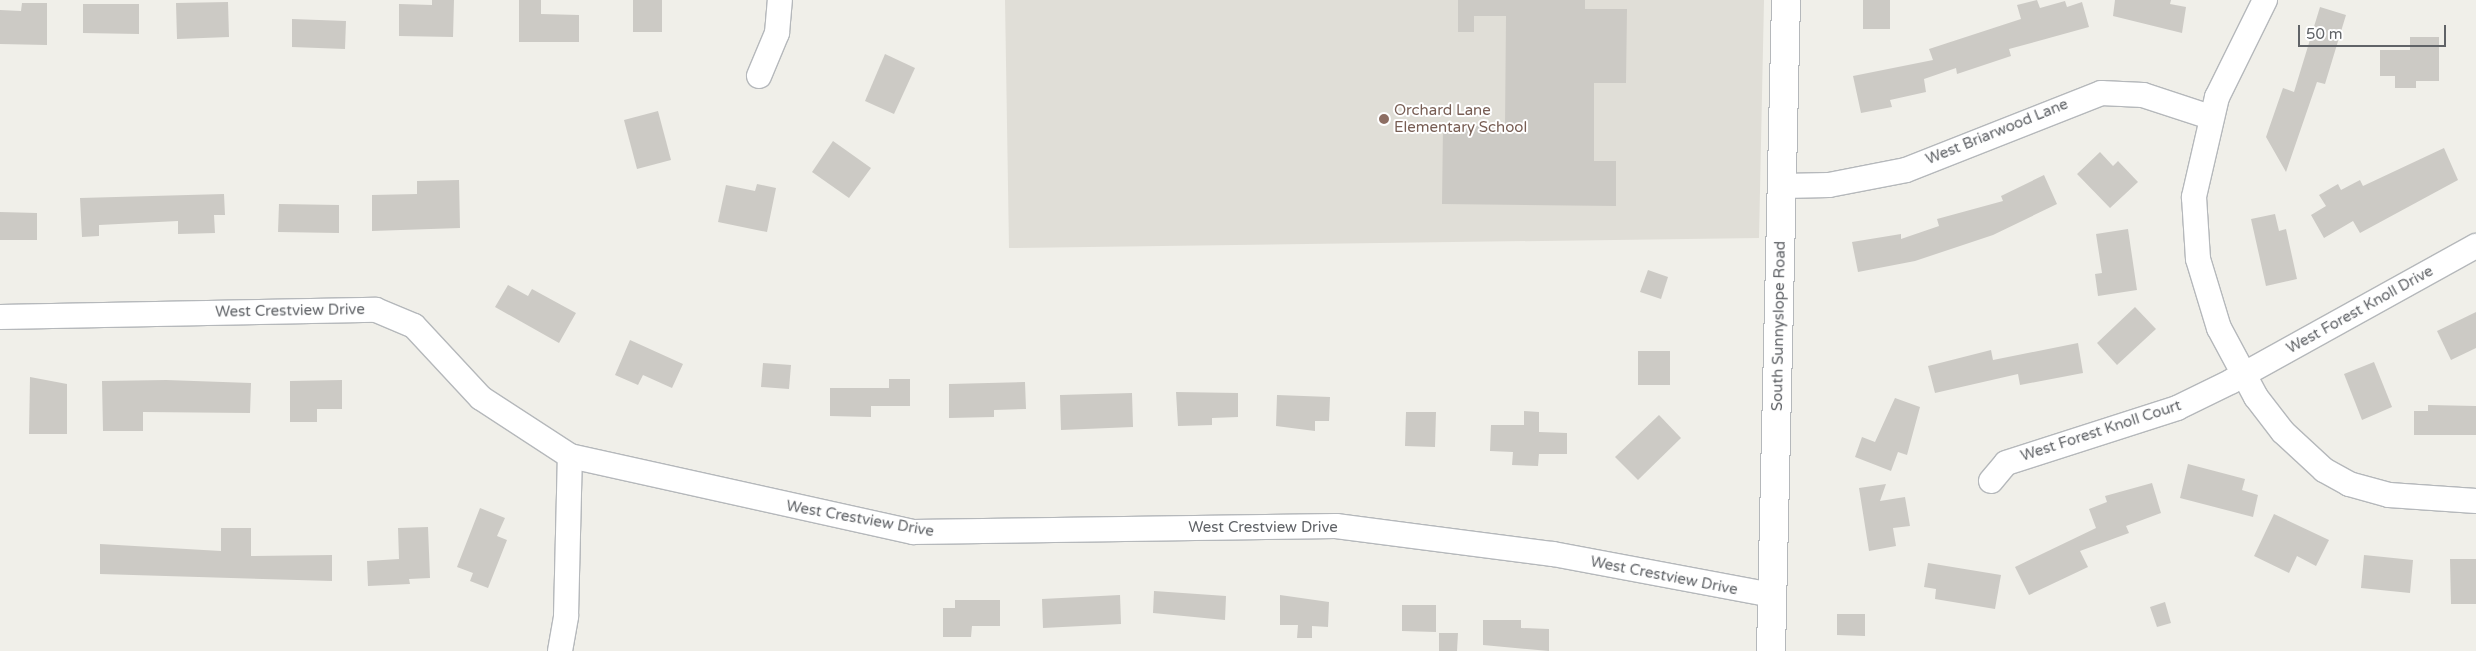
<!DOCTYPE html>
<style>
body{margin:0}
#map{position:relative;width:2476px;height:651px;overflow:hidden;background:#f0efe9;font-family:"Varela Round",sans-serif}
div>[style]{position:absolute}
.education>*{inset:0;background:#e0ded7}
.building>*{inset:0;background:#cccac5}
.roads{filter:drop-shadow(1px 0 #b5b8bb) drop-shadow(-1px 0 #b5b8bb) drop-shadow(0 1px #b5b8bb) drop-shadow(0 -1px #b5b8bb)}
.street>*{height:24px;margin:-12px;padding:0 12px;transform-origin:12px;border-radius:12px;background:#fff}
.secondary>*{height:28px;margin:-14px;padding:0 14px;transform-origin:14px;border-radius:14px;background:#fff}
.dots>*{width:14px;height:14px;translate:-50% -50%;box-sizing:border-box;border:2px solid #fff;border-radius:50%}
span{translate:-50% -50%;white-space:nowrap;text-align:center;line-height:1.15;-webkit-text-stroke:4px #fff;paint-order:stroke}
.education-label{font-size:15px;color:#785e54}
.left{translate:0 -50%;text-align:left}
.street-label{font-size:15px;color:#606367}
.scale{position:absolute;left:2298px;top:25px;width:148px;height:22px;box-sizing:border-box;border:2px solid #606367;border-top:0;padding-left:6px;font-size:15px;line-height:18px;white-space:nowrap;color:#606367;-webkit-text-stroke:4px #fff;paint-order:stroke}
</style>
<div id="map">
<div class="education">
<div style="clip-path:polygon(1005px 0,1764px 0,1759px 238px,1009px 248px)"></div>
</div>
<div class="building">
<div style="clip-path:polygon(432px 0,454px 0,453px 37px,399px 36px,399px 4px,432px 5px)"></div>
<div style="clip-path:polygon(519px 0,541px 0,541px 14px,579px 15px,579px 42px,519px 42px)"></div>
<div style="clip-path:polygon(633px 0,662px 0,662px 32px,633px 32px)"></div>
<div style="clip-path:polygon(1458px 0,1585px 0,1585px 9px,1627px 9px,1626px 83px,1594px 83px,1594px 161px,1616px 161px,1616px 206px,1442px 204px,1443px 126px,1505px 126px,1506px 16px,1474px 16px,1474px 32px,1458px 32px)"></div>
<div style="clip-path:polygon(1863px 0,1890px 0,1890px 29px,1863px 29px)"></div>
<div style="clip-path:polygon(2037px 0,2040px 8px,2065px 1px,2067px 7px,2082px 2px,2089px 27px,2009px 49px,2011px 56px,1957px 74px,1956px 68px,1924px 79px,1926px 92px,1890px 100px,1892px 107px,1861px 113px,1853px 76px,1933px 60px,1929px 49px,2021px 19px,2017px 5px)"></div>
<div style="clip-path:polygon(2115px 0,2171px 0,2170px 4px,2186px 7px,2182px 33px,2113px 16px)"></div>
<div style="clip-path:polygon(228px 2px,229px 37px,177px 39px,176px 3px)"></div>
<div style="clip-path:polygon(22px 3px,47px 3px,47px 45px,0 44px,0 10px,21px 11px)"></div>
<div style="clip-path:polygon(83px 4px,139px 4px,139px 34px,83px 33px)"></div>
<div style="clip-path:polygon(2320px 7px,2346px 15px,2325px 84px,2317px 82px,2286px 172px,2266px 137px,2283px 88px,2294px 92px)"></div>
<div style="clip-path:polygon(292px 19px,346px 21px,345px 49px,292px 47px)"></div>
<div style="clip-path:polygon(2410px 37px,2439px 37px,2439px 81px,2416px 81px,2416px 88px,2395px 88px,2395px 76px,2380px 76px,2380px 50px,2410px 50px)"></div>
<div style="clip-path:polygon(885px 54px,915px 68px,894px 114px,865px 101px)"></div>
<div style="clip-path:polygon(658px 111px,671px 160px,637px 169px,624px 120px)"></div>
<div style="clip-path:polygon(833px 141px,871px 168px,849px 198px,812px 172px)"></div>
<div style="clip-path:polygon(2444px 148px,2458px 180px,2360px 233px,2353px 221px,2324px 238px,2311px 215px,2326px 206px,2319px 195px,2338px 184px,2341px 190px,2360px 180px,2363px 186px)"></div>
<div style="clip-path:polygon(2100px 152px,2113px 166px,2118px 161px,2138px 182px,2110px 208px,2077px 174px)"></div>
<div style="clip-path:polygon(2044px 175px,2057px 204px,1993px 235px,1915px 261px,1858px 272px,1852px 242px,1901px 234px,1901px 239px,1939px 226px,1937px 219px,2003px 201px,2001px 196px)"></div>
<div style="clip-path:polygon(459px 180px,460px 228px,372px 231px,372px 195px,417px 194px,417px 181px)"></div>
<div style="clip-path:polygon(757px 184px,776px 188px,767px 232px,718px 222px,726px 185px,755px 191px)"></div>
<div style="clip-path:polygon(224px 194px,225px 215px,214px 215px,215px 233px,178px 234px,178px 221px,99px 225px,99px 236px,82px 237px,80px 198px)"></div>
<div style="clip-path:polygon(279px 204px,339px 205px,339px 233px,278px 232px)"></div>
<div style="clip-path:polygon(0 212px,37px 213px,37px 240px,0 240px)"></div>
<div style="clip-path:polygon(2275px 214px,2279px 231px,2286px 229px,2297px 279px,2266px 286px,2251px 219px)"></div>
<div style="clip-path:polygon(2128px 229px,2137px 290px,2098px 296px,2095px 274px,2102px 273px,2096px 234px)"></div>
<div style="clip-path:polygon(1648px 270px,1668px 277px,1661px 299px,1640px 292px)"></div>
<div style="clip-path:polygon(508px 285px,528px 296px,532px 289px,576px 313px,559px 343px,495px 307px)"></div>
<div style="clip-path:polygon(2135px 307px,2156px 329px,2117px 365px,2097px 343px)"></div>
<div style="clip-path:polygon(2476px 312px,2476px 348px,2451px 360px,2437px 331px)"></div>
<div style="clip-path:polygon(630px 340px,683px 364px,672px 388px,643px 375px,638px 385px,615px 375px)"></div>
<div style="clip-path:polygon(2078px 343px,2083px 373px,2020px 385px,2018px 374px,1935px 393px,1928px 366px,1991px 350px,1993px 360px)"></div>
<div style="clip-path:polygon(1638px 351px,1670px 351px,1670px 385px,1638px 385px)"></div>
<div style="clip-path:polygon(2374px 362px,2392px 407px,2362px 420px,2344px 374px)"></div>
<div style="clip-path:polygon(763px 363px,791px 365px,789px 389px,761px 387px)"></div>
<div style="clip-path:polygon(30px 377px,67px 384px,67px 434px,29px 434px)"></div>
<div style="clip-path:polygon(889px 379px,910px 379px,910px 406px,871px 406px,871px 417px,830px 416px,830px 388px,889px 388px)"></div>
<div style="clip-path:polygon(166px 380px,251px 383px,250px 413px,143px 412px,143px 431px,103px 431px,102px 381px)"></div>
<div style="clip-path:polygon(342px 380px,342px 409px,317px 409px,317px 422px,290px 422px,290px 381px)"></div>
<div style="clip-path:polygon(1025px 382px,1026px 409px,994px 410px,994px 417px,949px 418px,949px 384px)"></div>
<div style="clip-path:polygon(1176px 392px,1238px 393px,1238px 417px,1212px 418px,1212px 425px,1178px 426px)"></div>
<div style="clip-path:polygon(1132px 393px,1133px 427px,1061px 430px,1060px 395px)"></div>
<div style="clip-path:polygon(1277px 395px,1330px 397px,1329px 421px,1315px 421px,1315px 431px,1276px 426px)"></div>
<div style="clip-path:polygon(1895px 398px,1920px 407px,1907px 455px,1898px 452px,1891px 471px,1855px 457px,1862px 437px,1875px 442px)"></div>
<div style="clip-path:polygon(2428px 405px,2476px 406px,2476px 435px,2414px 435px,2414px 411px,2428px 411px)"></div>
<div style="clip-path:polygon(1524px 411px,1539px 412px,1539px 432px,1567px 433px,1567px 454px,1539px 454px,1538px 466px,1512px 465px,1513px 452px,1490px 451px,1491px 425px,1524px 425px)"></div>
<div style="clip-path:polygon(1406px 412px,1436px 412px,1435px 447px,1405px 446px)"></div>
<div style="clip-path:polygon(1659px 415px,1681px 438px,1638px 480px,1615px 457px)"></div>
<div style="clip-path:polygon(2188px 464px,2245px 479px,2242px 490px,2258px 495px,2253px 517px,2180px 498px)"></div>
<div style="clip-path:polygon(2152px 483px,2161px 513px,2126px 526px,2129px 533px,2080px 551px,2088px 567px,2029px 595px,2015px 567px,2096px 528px,2089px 509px,2107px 502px,2105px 496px)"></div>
<div style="clip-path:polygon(1886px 484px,1880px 501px,1905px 497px,1910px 526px,1893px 528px,1896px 546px,1869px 551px,1859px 488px)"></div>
<div style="clip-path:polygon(480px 508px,505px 518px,497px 536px,507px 540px,488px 588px,470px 581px,473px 573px,457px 567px)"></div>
<div style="clip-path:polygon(2274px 514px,2329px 540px,2316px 566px,2297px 556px,2289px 573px,2254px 556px)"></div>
<div style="clip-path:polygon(428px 527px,430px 578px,409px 579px,410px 584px,368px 586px,367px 561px,399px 559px,398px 528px)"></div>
<div style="clip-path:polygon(221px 528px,251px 528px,251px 556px,332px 555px,332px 581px,100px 574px,100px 544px,221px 551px)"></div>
<div style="clip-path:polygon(2364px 555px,2413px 560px,2410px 593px,2361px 588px)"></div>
<div style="clip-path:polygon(2450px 559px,2476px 559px,2476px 604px,2451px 604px)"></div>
<div style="clip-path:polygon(1928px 563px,2001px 575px,1995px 609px,1935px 599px,1936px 589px,1924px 587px)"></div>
<div style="clip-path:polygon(1154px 591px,1226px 596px,1225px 620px,1153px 613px)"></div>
<div style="clip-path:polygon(1120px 595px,1121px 624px,1043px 628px,1042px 599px)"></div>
<div style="clip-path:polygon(1280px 595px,1329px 602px,1328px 627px,1312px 626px,1312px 638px,1297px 638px,1298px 625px,1280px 625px)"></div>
<div style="clip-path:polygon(955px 600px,1000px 600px,1000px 626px,972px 626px,971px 637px,943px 637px,943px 608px,955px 608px)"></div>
<div style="clip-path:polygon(2165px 602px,2171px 623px,2157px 627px,2150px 607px)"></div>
<div style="clip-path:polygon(1402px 605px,1436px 605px,1436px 632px,1402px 631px)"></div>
<div style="clip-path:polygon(1837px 614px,1865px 614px,1865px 636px,1837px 635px)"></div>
<div style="clip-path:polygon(1483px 620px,1521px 620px,1521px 628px,1549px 629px,1549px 651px,1483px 645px)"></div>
<div style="clip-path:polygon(1439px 633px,1458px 633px,1457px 651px,1439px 651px)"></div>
</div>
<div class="roads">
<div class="street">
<div style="left:2265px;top:0;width:108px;rotate:116.3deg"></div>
<div style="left:2217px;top:97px;width:103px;rotate:103deg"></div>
<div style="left:2194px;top:197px;width:62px;rotate:86.3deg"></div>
<div style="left:2198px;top:259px;width:72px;rotate:73.1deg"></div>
<div style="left:2219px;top:328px;width:78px;rotate:61.8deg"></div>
<div style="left:2256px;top:397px;width:44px;rotate:52.4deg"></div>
<div style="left:2283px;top:432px;width:56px;rotate:42.8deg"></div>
<div style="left:2324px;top:470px;width:29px;rotate:29deg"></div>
<div style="left:2349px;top:484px;width:41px;rotate:15.4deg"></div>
<div style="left:2389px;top:495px;width:87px;rotate:3.9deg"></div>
<div style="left:759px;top:76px;width:47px;rotate:-67.3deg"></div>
<div style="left:777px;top:33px;width:33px;rotate:-85deg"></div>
<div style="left:1783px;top:186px;width:46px;rotate:-1.2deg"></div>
<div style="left:1829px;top:185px;width:78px;rotate:-11deg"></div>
<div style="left:1906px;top:170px;width:210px;rotate:-21.5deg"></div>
<div style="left:2101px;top:93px;width:42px;rotate:2.7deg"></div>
<div style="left:2143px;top:95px;width:71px;rotate:18.2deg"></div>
<div style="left:0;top:317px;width:376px;rotate:-1.1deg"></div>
<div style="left:376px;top:310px;width:41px;rotate:22.8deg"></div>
<div style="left:414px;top:326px;width:98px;rotate:47.1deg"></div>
<div style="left:481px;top:398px;width:106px;rotate:33.1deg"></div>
<div style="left:570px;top:456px;width:351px;rotate:12.5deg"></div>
<div style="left:913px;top:532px;width:423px;rotate:-0.8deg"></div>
<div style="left:1336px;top:526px;width:219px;rotate:7.4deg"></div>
<div style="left:1553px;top:554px;width:223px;rotate:10.6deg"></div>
<div style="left:1991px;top:481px;width:23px;rotate:-50deg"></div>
<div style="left:2006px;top:463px;width:180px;rotate:-17.8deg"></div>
<div style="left:2177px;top:408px;width:61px;rotate:-26.1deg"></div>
<div style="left:2232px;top:381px;width:279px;rotate:-29deg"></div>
<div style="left:560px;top:651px;width:36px;rotate:-80deg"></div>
<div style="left:566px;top:616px;width:160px;rotate:-88.6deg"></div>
</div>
<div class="secondary">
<div style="left:1771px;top:651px;width:651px;rotate:-88.68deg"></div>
</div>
</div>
<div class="dots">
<div style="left:1384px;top:119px;background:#8d6e63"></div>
</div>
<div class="education-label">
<span class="left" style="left:1394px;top:119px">Orchard Lane<br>Elementary School</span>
</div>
<div class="street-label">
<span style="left:1997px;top:132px;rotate:-22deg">West Briarwood Lane</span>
<span style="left:2360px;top:310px;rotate:-29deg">West Forest Knoll Drive</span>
<span style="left:290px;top:311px;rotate:-1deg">West Crestview Drive</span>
<span style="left:1779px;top:326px;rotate:-89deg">South Sunnyslope Road</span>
<span style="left:2101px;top:431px;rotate:-18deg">West Forest Knoll Court</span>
<span style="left:860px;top:519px;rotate:10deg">West Crestview Drive</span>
<span style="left:1263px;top:528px">West Crestview Drive</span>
<span style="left:1664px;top:576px;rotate:11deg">West Crestview Drive</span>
</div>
<div class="scale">50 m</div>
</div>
